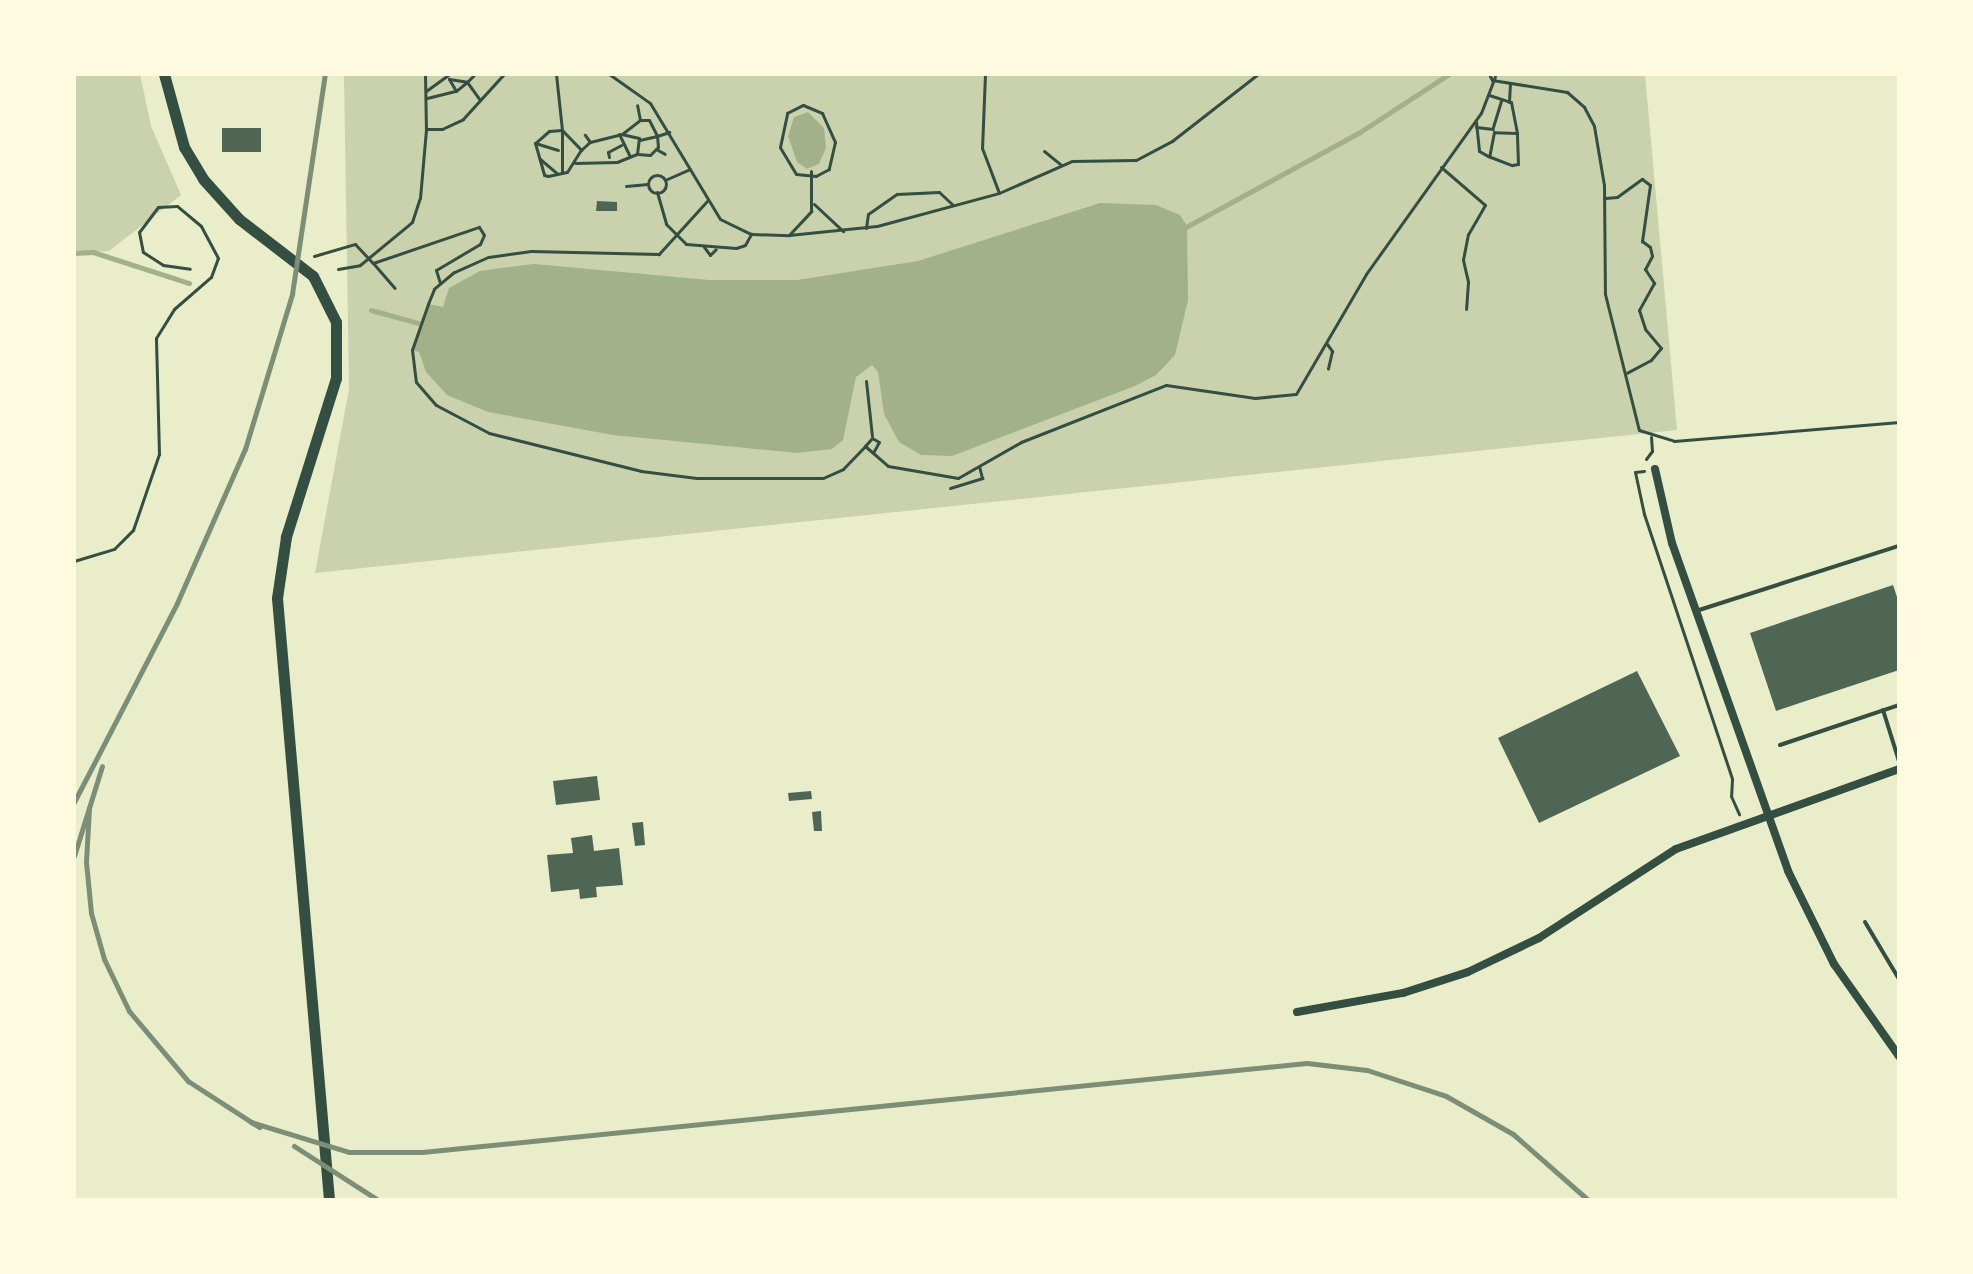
<!DOCTYPE html>
<style>
body{margin:0}
#map{position:relative;width:1973px;height:1274px;overflow:hidden;background:#e9edc9;font-family:"Fira Sans",sans-serif}
div>[style]{position:absolute}
.green>*{inset:0;background:#cad2ad}
.water>*{inset:0;background:#a3b18a}
.stream>*{height:5px;margin:-2.5px;padding:0 2.5px;transform-origin:2.5px;border-radius:2.5px;background:#a3b18a}
.building>*{inset:0;background:#4f6655}
.path>*{height:3px;margin:-1.5px;padding:0 1.5px;transform-origin:1.5px;border-radius:1.5px;background:#344e41}
.path>.ring{margin:-1.5px;padding:0;box-sizing:content-box;background:none;border:3px solid #344e41;border-radius:50%}
.service>*{height:4px;margin:-2px;padding:0 2px;transform-origin:2px;border-radius:2px;background:#344e41}
.minor>*{height:8px;margin:-4px;padding:0 4px;transform-origin:4px;border-radius:4px;background:#344e41}
.secondary>*{height:11px;margin:-5.5px;padding:0 5.5px;transform-origin:5.5px;border-radius:5.5px;background:#344e41}
.rail>*{height:5px;margin:-2.5px;padding:0 2.5px;transform-origin:2.5px;border-radius:2.5px;background:#7c8e77}
span{translate:-50% -50%;white-space:nowrap;text-align:center;line-height:1.15;-webkit-text-stroke:6px #fefae0;paint-order:stroke}
.frame{position:absolute;inset:0;border:76px solid #fefae0;pointer-events:none}
</style>
<div id="map">
<div class="green">
<div style="clip-path:polygon(74px 74px,140px 74px,151px 126px,181px 195px,109px 251px,74px 253px)"></div>
<div style="clip-path:polygon(344px 74px,1645px 74px,1677px 430px,315px 573px,349px 389px)"></div>
</div>
<div class="water">
<div style="clip-path:polygon(808px 112px,824px 128px,826px 148px,819px 164px,807px 169px,797px 162px,788px 136px,794px 117px)"></div>
<div style="clip-path:polygon(1100px 203px,1156px 205px,1180px 215px,1187px 226px,1188px 300px,1175px 355px,1156px 375px,1135px 386px,952px 456px,921px 455px,899px 442px,884px 414px,878px 372px,872px 365px,856px 377px,843px 440px,832px 449px,797px 453px,613px 435px,488px 412px,447px 395px,426px 372px,419px 352px,412px 350px,428px 304px,443px 307px,449px 288px,480px 271px,534px 264px,709px 280px,797px 280px,918px 261px)"></div>
</div>
<div class="stream">
<div style="left:1184px;top:228px;width:200px;rotate:-28.6deg"></div>
<div style="left:1360px;top:132px;width:106px;rotate:-33.1deg"></div>
<div style="left:74px;top:253px;width:19px;rotate:-3deg"></div>
<div style="left:93px;top:252px;width:101px;rotate:17.9deg"></div>
<div style="left:371px;top:310px;width:56px;rotate:15.5deg"></div>
</div>
<div class="building">
<div style="clip-path:polygon(222px 128px,261px 128px,261px 152px,222px 152px)"></div>
<div style="clip-path:polygon(597px 201px,617px 202px,617px 211px,596px 211px)"></div>
<div style="clip-path:polygon(1893px 585px,1899px 603px,1899px 670px,1776px 711px,1750px 633px)"></div>
<div style="clip-path:polygon(1637px 671px,1680px 756px,1539px 823px,1498px 738px)"></div>
<div style="clip-path:polygon(597px 776px,600px 800px,556px 805px,553px 781px)"></div>
<div style="clip-path:polygon(811px 791px,812px 799px,789px 801px,788px 793px)"></div>
<div style="clip-path:polygon(821px 811px,822px 831px,814px 831px,812px 812px)"></div>
<div style="clip-path:polygon(643px 822px,645px 845px,635px 846px,632px 823px)"></div>
<div style="clip-path:polygon(592px 835px,594px 851px,619px 848px,623px 885px,596px 887px,597px 897px,580px 899px,579px 889px,551px 892px,547px 855px,573px 853px,571px 838px)"></div>
</div>
<div class="path">
<div style="left:425px;top:74px;width:55px;rotate:89deg"></div>
<div style="left:475px;top:74px;width:11px;rotate:135deg"></div>
<div style="left:467px;top:82px;width:22px;rotate:54deg"></div>
<div style="left:556px;top:74px;width:56px;rotate:83.9deg"></div>
<div style="left:562px;top:130px;width:28px;rotate:46deg"></div>
<div style="left:581px;top:150px;width:12px;rotate:-42deg"></div>
<div style="left:590px;top:142px;width:9px;rotate:-126deg"></div>
<div style="left:609px;top:74px;width:50px;rotate:35.3deg"></div>
<div style="left:650px;top:103px;width:135px;rotate:58.9deg"></div>
<div style="left:720px;top:219px;width:34px;rotate:26deg"></div>
<div style="left:751px;top:234px;width:38px;rotate:2deg"></div>
<div style="left:789px;top:235px;width:88px;rotate:-5.8deg"></div>
<div style="left:877px;top:226px;width:126px;rotate:-15.1deg"></div>
<div style="left:999px;top:193px;width:80px;rotate:-23.7deg"></div>
<div style="left:1072px;top:161px;width:64px;rotate:-0.9deg"></div>
<div style="left:1136px;top:160px;width:41px;rotate:-27.8deg"></div>
<div style="left:1172px;top:141px;width:109px;rotate:-37.9deg"></div>
<div style="left:985px;top:74px;width:74px;rotate:92.3deg"></div>
<div style="left:982px;top:148px;width:48px;rotate:69.3deg"></div>
<div style="left:1022px;top:74px;width:16px"></div>
<div style="left:1489px;top:74px;width:7px;rotate:63deg"></div>
<div style="left:1492px;top:80px;width:76px;rotate:9.1deg"></div>
<div style="left:1567px;top:92px;width:23px;rotate:41deg"></div>
<div style="left:1584px;top:107px;width:21px;rotate:62deg"></div>
<div style="left:1594px;top:126px;width:60px;rotate:80.4deg"></div>
<div style="left:1604px;top:185px;width:109px;rotate:89.5deg"></div>
<div style="left:1605px;top:294px;width:140px;rotate:76deg"></div>
<div style="left:1639px;top:430px;width:37px;rotate:17deg"></div>
<div style="left:1674px;top:441px;width:226px;rotate:-4.8deg"></div>
<div style="left:449px;top:79px;width:18px;rotate:9deg"></div>
<div style="left:467px;top:82px;width:14px;rotate:141deg"></div>
<div style="left:426px;top:91px;width:29px;rotate:-36deg"></div>
<div style="left:1489px;top:95px;width:23px;rotate:18deg"></div>
<div style="left:1511px;top:102px;width:32px;rotate:79deg"></div>
<div style="left:427px;top:98px;width:30px;rotate:-14deg"></div>
<div style="left:456px;top:91px;width:14px;rotate:-120deg"></div>
<div style="left:1509px;top:102px;width:19px;rotate:-87deg"></div>
<div style="left:803px;top:105px;width:21px;rotate:23deg"></div>
<div style="left:822px;top:113px;width:32px;rotate:66deg"></div>
<div style="left:835px;top:142px;width:28px;rotate:103deg"></div>
<div style="left:829px;top:169px;width:15px;rotate:152deg"></div>
<div style="left:816px;top:176px;width:20px;rotate:-174deg"></div>
<div style="left:796px;top:174px;width:31px;rotate:-121deg"></div>
<div style="left:780px;top:147px;width:35px;rotate:-78deg"></div>
<div style="left:787px;top:113px;width:18px;rotate:-27deg"></div>
<div style="left:640px;top:120px;width:9px"></div>
<div style="left:649px;top:120px;width:18px;rotate:63deg"></div>
<div style="left:657px;top:136px;width:13px;rotate:-18deg"></div>
<div style="left:1476px;top:122px;width:29px;rotate:84deg"></div>
<div style="left:1479px;top:151px;width:10px;rotate:29deg"></div>
<div style="left:1488px;top:156px;width:26px;rotate:21deg"></div>
<div style="left:1512px;top:165px;width:6px;rotate:-9deg"></div>
<div style="left:1518px;top:164px;width:31px;rotate:-92deg"></div>
<div style="left:1517px;top:133px;width:23px;rotate:-178deg"></div>
<div style="left:1494px;top:132px;width:25px;rotate:101deg"></div>
<div style="left:1476px;top:127px;width:17px;rotate:7deg"></div>
<div style="left:1493px;top:127px;width:28px;rotate:-73deg"></div>
<div style="left:619px;top:134px;width:25px;rotate:64deg"></div>
<div style="left:590px;top:142px;width:33px;rotate:-14deg"></div>
<div style="left:622px;top:134px;width:23px;rotate:-38deg"></div>
<div style="left:640px;top:120px;width:15px;rotate:-101deg"></div>
<div style="left:535px;top:143px;width:24px;rotate:17deg"></div>
<div style="left:656px;top:149px;width:10px;rotate:29deg"></div>
<div style="left:1044px;top:151px;width:22px;rotate:39deg"></div>
<div style="left:637px;top:154px;width:13px;rotate:4deg"></div>
<div style="left:650px;top:155px;width:11px;rotate:-45deg"></div>
<div style="left:658px;top:147px;width:11px;rotate:-95deg"></div>
<div style="left:657px;top:136px;width:18px;rotate:167deg"></div>
<div style="left:609px;top:157px;width:5px;rotate:-101deg"></div>
<div style="left:608px;top:152px;width:15px;rotate:-28deg"></div>
<div style="left:540px;top:159px;width:23px;rotate:40deg"></div>
<div style="left:575px;top:163px;width:42px;rotate:-1.4deg"></div>
<div style="left:617px;top:162px;width:22px;rotate:-22deg"></div>
<div style="left:637px;top:154px;width:16px;rotate:-83deg"></div>
<div style="left:639px;top:138px;width:17px;rotate:-167deg"></div>
<div style="left:1441px;top:167px;width:58px;rotate:40.8deg"></div>
<div style="left:1485px;top:205px;width:34px;rotate:120deg"></div>
<div style="left:1468px;top:234px;width:26px;rotate:101deg"></div>
<div style="left:1463px;top:260px;width:23px;rotate:77deg"></div>
<div style="left:1468px;top:282px;width:27px;rotate:94deg"></div>
<div style="left:562px;top:173px;width:43px;rotate:-90deg"></div>
<div style="left:562px;top:130px;width:13px;rotate:176deg"></div>
<div style="left:549px;top:131px;width:18px;rotate:139deg"></div>
<div style="left:535px;top:143px;width:33px;rotate:74deg"></div>
<div style="left:544px;top:175px;width:4px;rotate:14deg"></div>
<div style="left:548px;top:176px;width:19px;rotate:-12deg"></div>
<div style="left:567px;top:172px;width:26px;rotate:-58deg"></div>
<div class="ring" style="left:648px;top:175px;width:15px;height:15px"></div>
<div style="left:665px;top:180px;width:27px;rotate:-24deg"></div>
<div style="left:626px;top:186px;width:22px;rotate:-5deg"></div>
<div style="left:657px;top:192px;width:33px;rotate:74deg"></div>
<div style="left:666px;top:224px;width:28px;rotate:45deg"></div>
<div style="left:686px;top:244px;width:50px;rotate:4.6deg"></div>
<div style="left:736px;top:248px;width:9px;rotate:-18deg"></div>
<div style="left:745px;top:245px;width:13px;rotate:-61deg"></div>
<div style="left:1605px;top:198px;width:12px;rotate:-5deg"></div>
<div style="left:1617px;top:197px;width:31px;rotate:-36deg"></div>
<div style="left:1642px;top:179px;width:10px;rotate:37deg"></div>
<div style="left:1650px;top:185px;width:57px;rotate:98.1deg"></div>
<div style="left:1642px;top:241px;width:10px;rotate:37deg"></div>
<div style="left:1650px;top:247px;width:9px;rotate:77deg"></div>
<div style="left:1652px;top:256px;width:15px;rotate:118deg"></div>
<div style="left:1645px;top:269px;width:17px;rotate:57deg"></div>
<div style="left:1654px;top:283px;width:31px;rotate:119deg"></div>
<div style="left:1639px;top:310px;width:20px;rotate:72deg"></div>
<div style="left:1645px;top:329px;width:25px;rotate:50deg"></div>
<div style="left:1661px;top:348px;width:16px;rotate:130deg"></div>
<div style="left:1651px;top:360px;width:27px;rotate:152deg"></div>
<div style="left:707px;top:201px;width:72px;rotate:132.2deg"></div>
<div style="left:659px;top:254px;width:128px;rotate:-178.7deg"></div>
<div style="left:531px;top:251px;width:43px;rotate:172.1deg"></div>
<div style="left:488px;top:257px;width:37px;rotate:156deg"></div>
<div style="left:454px;top:272px;width:26px;rotate:140deg"></div>
<div style="left:434px;top:289px;width:16px;rotate:112deg"></div>
<div style="left:428px;top:304px;width:49px;rotate:109.2deg"></div>
<div style="left:412px;top:350px;width:32px;rotate:83deg"></div>
<div style="left:416px;top:382px;width:30px;rotate:49deg"></div>
<div style="left:436px;top:405px;width:60px;rotate:27.8deg"></div>
<div style="left:489px;top:433px;width:157px;rotate:14deg"></div>
<div style="left:641px;top:471px;width:56px;rotate:7.1deg"></div>
<div style="left:697px;top:478px;width:126px"></div>
<div style="left:823px;top:478px;width:22px;rotate:-24deg"></div>
<div style="left:843px;top:469px;width:32px;rotate:-46deg"></div>
<div style="left:814px;top:204px;width:40px;rotate:43deg"></div>
<div style="left:866px;top:228px;width:14px;rotate:-82deg"></div>
<div style="left:868px;top:214px;width:35px;rotate:-35deg"></div>
<div style="left:897px;top:194px;width:42px;rotate:-2.7deg"></div>
<div style="left:939px;top:192px;width:18px;rotate:43deg"></div>
<div style="left:789px;top:235px;width:33px;rotate:-47deg"></div>
<div style="left:811px;top:211px;width:40px;rotate:-90deg"></div>
<div style="left:704px;top:247px;width:10px;rotate:53deg"></div>
<div style="left:710px;top:255px;width:8px;rotate:-45deg"></div>
<div style="left:314px;top:256px;width:43px;rotate:-16.3deg"></div>
<div style="left:355px;top:244px;width:26px;rotate:47deg"></div>
<div style="left:373px;top:263px;width:112px;rotate:-18.8deg"></div>
<div style="left:479px;top:227px;width:9px;rotate:58deg"></div>
<div style="left:484px;top:235px;width:10px;rotate:114deg"></div>
<div style="left:480px;top:244px;width:51px;rotate:149.4deg"></div>
<div style="left:436px;top:270px;width:14px;rotate:73deg"></div>
<div style="left:373px;top:263px;width:33px;rotate:49deg"></div>
<div style="left:338px;top:269px;width:22px;rotate:-10deg"></div>
<div style="left:360px;top:265px;width:67px;rotate:-39.6deg"></div>
<div style="left:412px;top:222px;width:25px;rotate:-72deg"></div>
<div style="left:420px;top:198px;width:69px;rotate:-85deg"></div>
<div style="left:426px;top:129px;width:16px"></div>
<div style="left:442px;top:129px;width:23px;rotate:-25deg"></div>
<div style="left:463px;top:119px;width:61px;rotate:-47.7deg"></div>
<div style="left:1327px;top:344px;width:9px;rotate:54deg"></div>
<div style="left:1332px;top:351px;width:18px;rotate:103deg"></div>
<div style="left:866px;top:381px;width:55px;rotate:83.8deg"></div>
<div style="left:874px;top:451px;width:10px;rotate:-61deg"></div>
<div style="left:879px;top:442px;width:8px;rotate:-150deg"></div>
<div style="left:872px;top:438px;width:11px;rotate:131deg"></div>
<div style="left:865px;top:446px;width:30px;rotate:41deg"></div>
<div style="left:888px;top:466px;width:71px;rotate:9.7deg"></div>
<div style="left:958px;top:478px;width:73px;rotate:-29.7deg"></div>
<div style="left:1021px;top:442px;width:156px;rotate:-21.5deg"></div>
<div style="left:1166px;top:385px;width:90px;rotate:8.3deg"></div>
<div style="left:1255px;top:398px;width:41px;rotate:-5.6deg"></div>
<div style="left:1296px;top:394px;width:139px;rotate:-59.7deg"></div>
<div style="left:1366px;top:274px;width:198px;rotate:-54.5deg"></div>
<div style="left:1481px;top:113px;width:39px;rotate:-69deg"></div>
<div style="left:1646px;top:459px;width:10px;rotate:-53deg"></div>
<div style="left:1652px;top:451px;width:14px;rotate:-94deg"></div>
<div style="left:1644px;top:471px;width:9px;rotate:174deg"></div>
<div style="left:1635px;top:472px;width:43px;rotate:77.9deg"></div>
<div style="left:1644px;top:514px;width:279px;rotate:71.6deg"></div>
<div style="left:1732px;top:779px;width:17px;rotate:93deg"></div>
<div style="left:1731px;top:796px;width:20px;rotate:66deg"></div>
<div style="left:950px;top:488px;width:34px;rotate:-17deg"></div>
<div style="left:982px;top:478px;width:12px;rotate:-104deg"></div>
<div style="left:74px;top:561px;width:42px;rotate:-16.7deg"></div>
<div style="left:114px;top:549px;width:27px;rotate:-45deg"></div>
<div style="left:133px;top:530px;width:80px;rotate:-71.1deg"></div>
<div style="left:159px;top:454px;width:116px;rotate:-91.5deg"></div>
<div style="left:156px;top:338px;width:34px;rotate:-58deg"></div>
<div style="left:174px;top:309px;width:49px;rotate:-40.9deg"></div>
<div style="left:211px;top:277px;width:20px;rotate:-70deg"></div>
<div style="left:218px;top:258px;width:36px;rotate:-118deg"></div>
<div style="left:201px;top:226px;width:31px;rotate:-140deg"></div>
<div style="left:177px;top:206px;width:19px;rotate:177deg"></div>
<div style="left:158px;top:207px;width:31px;rotate:127deg"></div>
<div style="left:139px;top:232px;width:20px;rotate:79deg"></div>
<div style="left:143px;top:252px;width:24px;rotate:33deg"></div>
<div style="left:163px;top:265px;width:27px;rotate:8deg"></div>
</div>
<div class="service">
<div style="left:1696px;top:611px;width:213px;rotate:-17.8deg"></div>
<div style="left:1883px;top:710px;width:53px;rotate:72.6deg"></div>
<div style="left:1780px;top:745px;width:126px;rotate:-18.6deg"></div>
<div style="left:1865px;top:922px;width:66px;rotate:59.2deg"></div>
</div>
<div class="minor">
<div style="left:1655px;top:469px;width:76px;rotate:77.1deg"></div>
<div style="left:1672px;top:543px;width:348px;rotate:70.5deg"></div>
<div style="left:1788px;top:871px;width:104px;rotate:63.7deg"></div>
<div style="left:1834px;top:964px;width:113px;rotate:54.8deg"></div>
<div style="left:1297px;top:1012px;width:108px;rotate:-10.2deg"></div>
<div style="left:1403px;top:993px;width:68px;rotate:-17.9deg"></div>
<div style="left:1468px;top:972px;width:79px;rotate:-25.6deg"></div>
<div style="left:1539px;top:938px;width:163px;rotate:-33deg"></div>
<div style="left:1676px;top:849px;width:237px;rotate:-19.7deg"></div>
</div>
<div class="secondary">
<div style="left:164px;top:74px;width:76px;rotate:74.7deg"></div>
<div style="left:184px;top:147px;width:37px;rotate:59deg"></div>
<div style="left:203px;top:179px;width:54px;rotate:48deg"></div>
<div style="left:239px;top:219px;width:93px;rotate:37.6deg"></div>
<div style="left:313px;top:276px;width:51px;rotate:63.4deg"></div>
<div style="left:336px;top:322px;width:56px;rotate:90deg"></div>
<div style="left:336px;top:378px;width:167px;rotate:107.5deg"></div>
<div style="left:286px;top:537px;width:62px;rotate:98.4deg"></div>
<div style="left:277px;top:598px;width:604px;rotate:85.06deg"></div>
</div>
<div class="rail">
<div style="left:74px;top:802px;width:224px;rotate:-62.6deg"></div>
<div style="left:177px;top:603px;width:168px;rotate:-66.2deg"></div>
<div style="left:245px;top:449px;width:162px;rotate:-73.1deg"></div>
<div style="left:292px;top:294px;width:222px;rotate:-81.5deg"></div>
<div style="left:89px;top:808px;width:54px;rotate:93.2deg"></div>
<div style="left:86px;top:862px;width:51px;rotate:84.4deg"></div>
<div style="left:91px;top:913px;width:48px;rotate:74.2deg"></div>
<div style="left:104px;top:959px;width:58px;rotate:64.3deg"></div>
<div style="left:129px;top:1011px;width:92px;rotate:49.9deg"></div>
<div style="left:188px;top:1081px;width:85px;rotate:32.9deg"></div>
<div style="left:74px;top:856px;width:94px;rotate:-72.7deg"></div>
<div style="left:251px;top:1122px;width:102px;rotate:17deg"></div>
<div style="left:349px;top:1152px;width:73px"></div>
<div style="left:422px;top:1152px;width:889px;rotate:-5.74deg"></div>
<div style="left:1307px;top:1063px;width:60px;rotate:6.7deg"></div>
<div style="left:1367px;top:1070px;width:83px;rotate:18.2deg"></div>
<div style="left:1446px;top:1096px;width:77px;rotate:29.6deg"></div>
<div style="left:1513px;top:1134px;width:100px;rotate:41.3deg"></div>
<div style="left:294px;top:1146px;width:100px;rotate:32.7deg"></div>
</div>
<div class="frame"></div>
</div>
